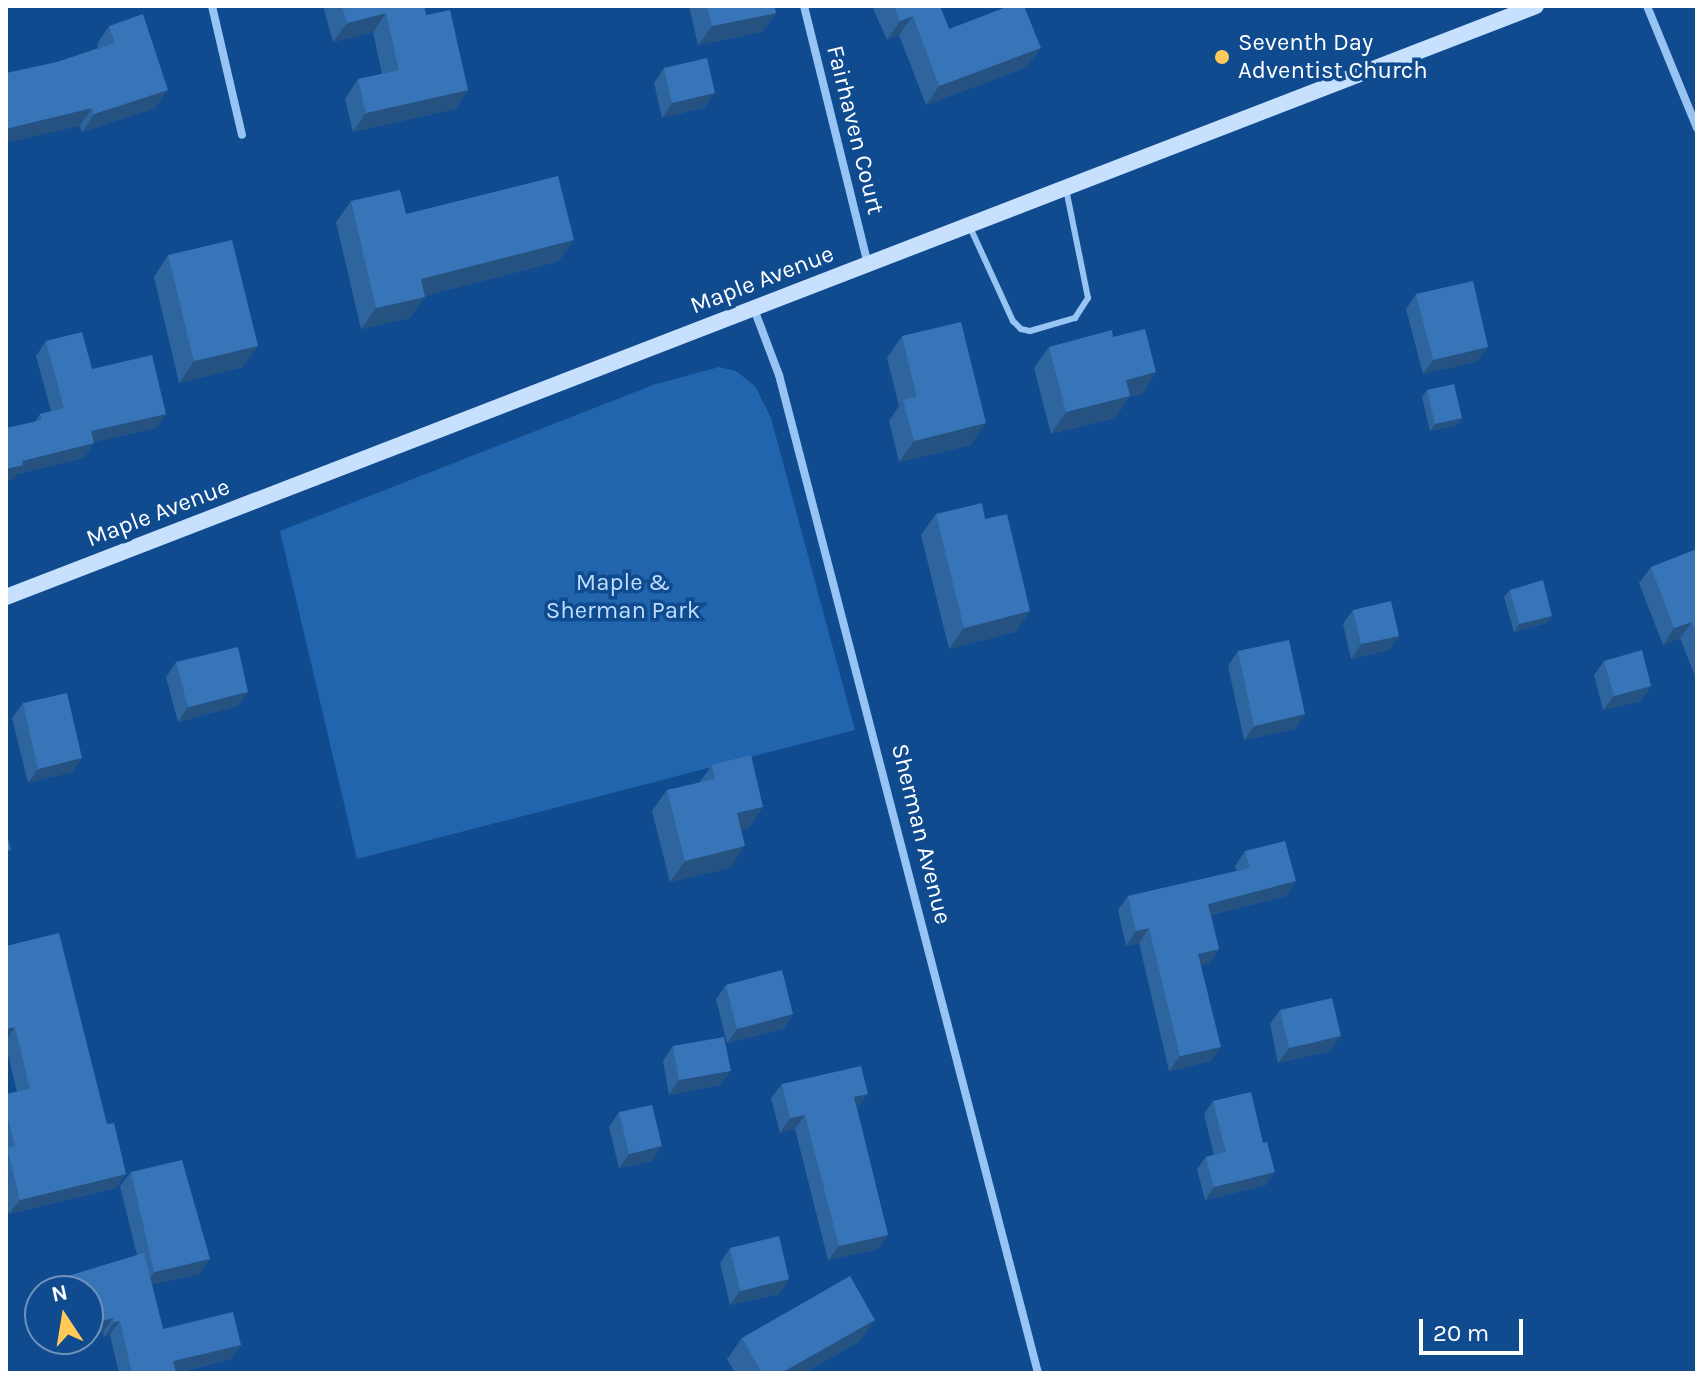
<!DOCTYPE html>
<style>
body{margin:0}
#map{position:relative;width:1703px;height:1379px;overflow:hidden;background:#0f4b8e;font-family:Karla,sans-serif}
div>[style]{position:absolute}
.green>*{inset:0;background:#2165ae}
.lane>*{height:6px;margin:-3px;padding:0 3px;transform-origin:3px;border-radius:3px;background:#97c4f3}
.street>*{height:8px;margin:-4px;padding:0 4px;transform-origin:4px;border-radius:4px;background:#97c4f3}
.secondary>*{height:16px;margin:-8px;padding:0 8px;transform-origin:8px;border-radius:8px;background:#c7e0fd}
.wall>*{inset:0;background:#2f659e}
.shaded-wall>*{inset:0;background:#265281}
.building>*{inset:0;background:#3775b8}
.dots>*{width:22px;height:22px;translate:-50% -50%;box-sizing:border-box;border:4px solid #0f4b8e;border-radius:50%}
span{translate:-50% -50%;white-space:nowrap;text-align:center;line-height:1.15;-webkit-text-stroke:7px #0f4b8e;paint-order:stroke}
.poi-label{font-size:24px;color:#fff}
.left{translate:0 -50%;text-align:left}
.street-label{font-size:24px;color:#fff}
.park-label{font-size:24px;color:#bfddfe}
.frame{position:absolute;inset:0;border:8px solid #fff;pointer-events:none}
.north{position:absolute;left:24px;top:1275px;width:80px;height:80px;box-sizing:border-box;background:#0f4b8e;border:2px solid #6f93bb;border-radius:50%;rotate:348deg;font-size:22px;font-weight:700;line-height:32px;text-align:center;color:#fff}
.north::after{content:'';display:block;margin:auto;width:28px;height:36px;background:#ffca59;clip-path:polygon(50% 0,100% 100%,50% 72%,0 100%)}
.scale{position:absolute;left:1419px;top:1319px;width:104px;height:36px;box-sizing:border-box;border:4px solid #fff;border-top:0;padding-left:10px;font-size:24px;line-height:28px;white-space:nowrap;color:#fff;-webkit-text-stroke:6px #0f4b8e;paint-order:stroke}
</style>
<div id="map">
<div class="green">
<div style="clip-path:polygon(719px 367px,736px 371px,755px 386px,771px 418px,855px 730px,357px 859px,280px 531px,653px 385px)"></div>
</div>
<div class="lane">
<div style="left:969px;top:225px;width:106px;rotate:65.4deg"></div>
<div style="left:1013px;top:321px;width:11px;rotate:45deg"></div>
<div style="left:1021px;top:329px;width:9px;rotate:13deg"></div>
<div style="left:1030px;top:331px;width:47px;rotate:-16.1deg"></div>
<div style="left:1075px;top:318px;width:24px;rotate:-57deg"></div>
<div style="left:1088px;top:298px;width:111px;rotate:-101.4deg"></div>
</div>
<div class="street">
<div style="left:212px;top:6px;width:132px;rotate:76.9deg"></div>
<div style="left:804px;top:6px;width:266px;rotate:76.1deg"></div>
<div style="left:1647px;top:6px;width:132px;rotate:67.7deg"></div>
<div style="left:754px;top:309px;width:71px;rotate:69.3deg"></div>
<div style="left:779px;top:375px;width:1031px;rotate:75.45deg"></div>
</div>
<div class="secondary">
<div style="left:6px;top:597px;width:1640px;rotate:-21.12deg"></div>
</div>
<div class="wall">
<div style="clip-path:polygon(323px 6px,424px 6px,426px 15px,468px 90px,455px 109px,353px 132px,345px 99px,358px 79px,382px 74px,373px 32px,333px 42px)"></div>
<div style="clip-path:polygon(689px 6px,774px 6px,776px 13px,762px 32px,698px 45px)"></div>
<div style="clip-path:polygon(872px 6px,940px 6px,949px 29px,1027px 67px,926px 105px,899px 35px,887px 40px)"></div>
<div style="clip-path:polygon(109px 26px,155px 108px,82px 132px,57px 62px,98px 48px,97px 44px)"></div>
<div style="clip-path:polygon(664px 68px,705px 107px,662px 118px,654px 83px)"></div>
<div style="clip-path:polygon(351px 201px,406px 214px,559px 261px,424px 296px,410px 318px,361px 329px,336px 222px)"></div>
<div style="clip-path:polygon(168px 255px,243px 367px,179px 383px,154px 277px)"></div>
<div style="clip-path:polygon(1416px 294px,1478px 361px,1423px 374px,1406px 309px)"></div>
<div style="clip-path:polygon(902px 336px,971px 445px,899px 462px,889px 421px,899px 406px,887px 358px)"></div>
<div style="clip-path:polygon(1113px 337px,1156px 372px,1142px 394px,1130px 396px,1115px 418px,1051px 434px,1034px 368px,1049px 347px)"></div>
<div style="clip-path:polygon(46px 341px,166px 414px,156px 428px,94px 442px,84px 458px,17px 474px,13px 479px,35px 422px,40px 414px,51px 411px,36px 356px)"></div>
<div style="clip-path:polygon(1427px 390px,1462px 418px,1457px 425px,1430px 431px,1422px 397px)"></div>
<div style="clip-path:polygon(936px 514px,985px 519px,1030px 611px,1015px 632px,949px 649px,921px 535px)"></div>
<div style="clip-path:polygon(1697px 549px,1697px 681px,1680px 638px,1663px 645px,1639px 583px,1651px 567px)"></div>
<div style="clip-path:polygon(1510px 590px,1547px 623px,1514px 632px,1504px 597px)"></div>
<div style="clip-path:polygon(1353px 610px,1399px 636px,1389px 650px,1351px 659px,1343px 624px)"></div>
<div style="clip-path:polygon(1238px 651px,1305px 714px,1295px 729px,1244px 740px,1228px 666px)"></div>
<div style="clip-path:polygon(1604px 661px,1651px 686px,1641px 701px,1603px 710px,1594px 675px)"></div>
<div style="clip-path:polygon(176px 662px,238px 706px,178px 722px,166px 677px)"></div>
<div style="clip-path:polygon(23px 703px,72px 772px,28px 783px,12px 718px)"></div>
<div style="clip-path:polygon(712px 765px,749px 828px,741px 830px,730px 868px,670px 882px,652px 811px,667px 790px,699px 783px)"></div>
<div style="clip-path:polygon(1245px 851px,1286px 896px,1211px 915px,1219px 949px,1209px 964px,1201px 965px,1211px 1061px,1169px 1071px,1139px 943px,1126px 946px,1118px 910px,1128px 896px,1237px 871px,1235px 866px)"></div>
<div style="clip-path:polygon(6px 946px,107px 1124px,126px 1174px,116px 1188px,9px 1214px,6px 1200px,6px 1094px,17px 1092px,6px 1046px)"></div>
<div style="clip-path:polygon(726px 985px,793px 1014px,783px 1029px,727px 1043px,716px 999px)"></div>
<div style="clip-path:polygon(1280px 1010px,1330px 1051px,1278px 1063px,1270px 1024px)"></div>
<div style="clip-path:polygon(673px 1046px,720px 1085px,669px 1095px,663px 1061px)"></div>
<div style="clip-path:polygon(782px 1084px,857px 1108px,888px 1235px,878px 1249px,828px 1260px,795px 1129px,780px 1133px,771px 1098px)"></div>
<div style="clip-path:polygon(1213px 1101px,1263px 1143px,1266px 1185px,1205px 1200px,1197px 1169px,1206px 1157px,1214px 1155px,1204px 1114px)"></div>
<div style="clip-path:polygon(619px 1112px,652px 1161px,619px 1168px,609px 1127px)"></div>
<div style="clip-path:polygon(131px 1172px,200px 1274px,152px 1284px,163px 1329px,241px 1345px,231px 1359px,176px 1373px,119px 1373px,110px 1335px,104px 1337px,103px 1332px,88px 1336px,88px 1291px,55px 1291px,65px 1277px,137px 1255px,120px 1186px)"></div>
<div style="clip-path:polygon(730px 1248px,789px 1279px,779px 1294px,730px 1305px,720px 1263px)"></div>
<div style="clip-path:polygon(742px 1338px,860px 1341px,804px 1373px,735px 1373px,727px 1359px)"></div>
</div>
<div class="shaded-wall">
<div style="clip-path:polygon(386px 13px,373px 32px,333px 42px,347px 23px)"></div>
<div style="clip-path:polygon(776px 13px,762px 32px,698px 45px,712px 26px)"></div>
<div style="clip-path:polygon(913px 16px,899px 35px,887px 40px,900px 21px)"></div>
<div style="clip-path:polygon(1041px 48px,1027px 67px,926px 105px,939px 86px)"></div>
<div style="clip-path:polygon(168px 90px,155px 108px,82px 132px,94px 114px)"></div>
<div style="clip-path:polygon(468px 90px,455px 109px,353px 132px,366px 113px)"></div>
<div style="clip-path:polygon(715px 93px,705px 107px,662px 118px,672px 103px)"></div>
<div style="clip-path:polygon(92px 108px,80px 126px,6px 143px,6px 129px)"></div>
<div style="clip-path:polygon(574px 240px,559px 261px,406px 301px,421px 279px)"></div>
<div style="clip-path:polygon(425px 297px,410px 318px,361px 329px,376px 308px)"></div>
<div style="clip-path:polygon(258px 346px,243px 367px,179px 383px,194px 361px)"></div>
<div style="clip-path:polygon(1488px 347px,1478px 361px,1423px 374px,1433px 360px)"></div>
<div style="clip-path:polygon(1156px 372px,1142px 394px,1130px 396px,1115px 418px,1051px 434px,1066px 412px,1126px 380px)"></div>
<div style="clip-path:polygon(166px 414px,156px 428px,81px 445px,91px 431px)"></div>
<div style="clip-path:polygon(1462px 418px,1457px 425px,1430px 431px,1435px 424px)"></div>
<div style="clip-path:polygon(986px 423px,971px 445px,899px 462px,914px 441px)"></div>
<div style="clip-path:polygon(94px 443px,84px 458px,17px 474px,13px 479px,6px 481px,6px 469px,22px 461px)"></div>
<div style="clip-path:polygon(1030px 611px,1015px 632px,949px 649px,964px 628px)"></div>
<div style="clip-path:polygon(1552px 616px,1547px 623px,1514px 632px,1519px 624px)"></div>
<div style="clip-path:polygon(1692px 622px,1680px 638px,1663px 645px,1674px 628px)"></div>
<div style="clip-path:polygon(1399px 636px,1389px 650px,1351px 659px,1361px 644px)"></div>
<div style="clip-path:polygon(1651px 686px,1641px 701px,1603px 710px,1614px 696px)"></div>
<div style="clip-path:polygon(248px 692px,238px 706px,178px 722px,188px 707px)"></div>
<div style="clip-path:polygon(1305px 714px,1295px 729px,1244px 740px,1254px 726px)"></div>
<div style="clip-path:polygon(82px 758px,72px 772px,28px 783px,38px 769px)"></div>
<div style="clip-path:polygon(763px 807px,749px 828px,722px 834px,737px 813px)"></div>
<div style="clip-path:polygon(745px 846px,730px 868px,670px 882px,685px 861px)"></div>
<div style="clip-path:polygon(1296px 881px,1286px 896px,1198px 918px,1208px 904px)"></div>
<div style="clip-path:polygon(1149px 928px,1139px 943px,1126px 946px,1136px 931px)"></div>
<div style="clip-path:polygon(1219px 949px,1209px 964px,1188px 968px,1198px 954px)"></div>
<div style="clip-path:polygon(793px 1014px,783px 1029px,727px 1043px,737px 1029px)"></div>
<div style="clip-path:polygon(15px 1027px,6px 1040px,6px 1029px)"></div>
<div style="clip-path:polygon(1341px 1036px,1330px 1051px,1278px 1063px,1289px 1048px)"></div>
<div style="clip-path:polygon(1221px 1047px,1211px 1061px,1169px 1071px,1180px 1056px)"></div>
<div style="clip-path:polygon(731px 1071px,720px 1085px,669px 1095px,679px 1080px)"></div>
<div style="clip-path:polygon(868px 1094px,857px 1108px,854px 1097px)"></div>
<div style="clip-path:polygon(805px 1115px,795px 1129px,780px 1133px,790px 1118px)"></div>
<div style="clip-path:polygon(662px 1146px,652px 1161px,619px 1168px,629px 1154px)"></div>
<div style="clip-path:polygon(1275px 1172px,1266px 1185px,1205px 1200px,1214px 1187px)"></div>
<div style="clip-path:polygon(126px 1174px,116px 1188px,9px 1214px,20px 1200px)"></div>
<div style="clip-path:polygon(888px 1235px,878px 1249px,828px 1260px,839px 1246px)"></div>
<div style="clip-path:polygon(210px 1259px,200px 1274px,144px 1286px,154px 1272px)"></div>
<div style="clip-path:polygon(789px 1279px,779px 1294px,730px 1305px,740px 1291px)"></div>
<div style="clip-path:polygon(113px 1318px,103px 1332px,88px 1336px,88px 1324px)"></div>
<div style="clip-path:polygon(875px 1320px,860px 1341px,804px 1373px,781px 1373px)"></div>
<div style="clip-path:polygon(120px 1321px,110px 1335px,104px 1337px,114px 1322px)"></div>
<div style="clip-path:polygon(241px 1345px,231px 1359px,174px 1373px,173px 1361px)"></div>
</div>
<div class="building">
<div style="clip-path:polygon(342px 6px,424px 6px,426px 15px,450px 10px,468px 90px,366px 113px,358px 79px,399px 70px,386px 13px,347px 23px)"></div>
<div style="clip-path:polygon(707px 6px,774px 6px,776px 13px,712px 26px)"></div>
<div style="clip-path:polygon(894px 6px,940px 6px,949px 29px,1009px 6px,1024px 6px,1041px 48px,939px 86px,913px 16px,900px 21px)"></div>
<div style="clip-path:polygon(143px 14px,168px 90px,94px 114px,92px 108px,6px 129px,6px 73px,57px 62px,115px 43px,109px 26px)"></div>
<div style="clip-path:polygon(707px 58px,715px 93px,672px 103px,664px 68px)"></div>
<div style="clip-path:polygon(558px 176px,574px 240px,421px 279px,425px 297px,376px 308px,351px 201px,400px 190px,406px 214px)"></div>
<div style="clip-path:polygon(232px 240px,258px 346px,194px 361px,168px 255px)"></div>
<div style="clip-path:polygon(1473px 281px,1488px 347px,1433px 360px,1416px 294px)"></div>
<div style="clip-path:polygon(961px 322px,986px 423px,914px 441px,903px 400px,917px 397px,902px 336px)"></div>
<div style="clip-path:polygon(1145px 329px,1156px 372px,1126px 380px,1130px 396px,1066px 412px,1049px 347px,1112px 330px,1113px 337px)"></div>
<div style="clip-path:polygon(82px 332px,92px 369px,152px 355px,166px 414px,91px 431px,94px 443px,22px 461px,23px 465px,6px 469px,6px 428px,42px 420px,40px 414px,64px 408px,46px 341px)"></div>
<div style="clip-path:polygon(1454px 384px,1462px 418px,1435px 424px,1427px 390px)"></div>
<div style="clip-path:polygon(982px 503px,985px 519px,1007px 514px,1030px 611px,964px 628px,936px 514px)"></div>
<div style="clip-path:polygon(1697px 549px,1697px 636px,1692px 622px,1674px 628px,1651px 567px)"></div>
<div style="clip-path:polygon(1543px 580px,1552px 616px,1519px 624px,1510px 590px)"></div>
<div style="clip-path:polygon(1391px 601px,1399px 636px,1361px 644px,1353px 610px)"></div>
<div style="clip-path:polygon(1289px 640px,1305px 714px,1254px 726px,1238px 651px)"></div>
<div style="clip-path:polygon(238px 647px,248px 692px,188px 707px,176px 662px)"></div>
<div style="clip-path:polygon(1642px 650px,1651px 686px,1614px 696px,1604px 661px)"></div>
<div style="clip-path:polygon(67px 693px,82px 758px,38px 769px,23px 703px)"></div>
<div style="clip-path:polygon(751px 755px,763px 807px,737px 813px,745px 846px,685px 861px,667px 790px,715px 779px,712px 765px)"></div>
<div style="clip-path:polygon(6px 831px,11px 850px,6px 851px)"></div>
<div style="clip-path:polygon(1285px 841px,1296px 881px,1208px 904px,1219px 949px,1198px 954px,1221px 1047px,1180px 1056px,1149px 928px,1136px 931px,1128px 896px,1250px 868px,1245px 851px)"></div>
<div style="clip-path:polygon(59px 933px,107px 1124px,114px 1123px,126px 1174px,20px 1200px,7px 1148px,15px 1146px,6px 1110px,6px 1094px,30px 1089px,15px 1027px,6px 1029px,6px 946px)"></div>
<div style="clip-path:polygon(782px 970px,793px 1014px,737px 1029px,726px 985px)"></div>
<div style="clip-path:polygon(1332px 998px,1341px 1036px,1289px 1048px,1280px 1010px)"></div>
<div style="clip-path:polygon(724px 1037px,731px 1071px,679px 1080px,673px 1046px)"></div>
<div style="clip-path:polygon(861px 1066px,868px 1094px,854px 1097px,888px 1235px,839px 1246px,805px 1115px,790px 1118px,782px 1084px)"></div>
<div style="clip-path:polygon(1251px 1092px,1263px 1143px,1267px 1142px,1275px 1172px,1214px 1187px,1206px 1157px,1226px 1152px,1213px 1101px)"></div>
<div style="clip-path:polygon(652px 1105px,662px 1146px,629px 1154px,619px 1112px)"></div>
<div style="clip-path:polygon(182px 1160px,210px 1259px,154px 1272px,131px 1172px)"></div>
<div style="clip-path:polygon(779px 1236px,789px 1279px,740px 1291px,730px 1248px)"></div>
<div style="clip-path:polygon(144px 1253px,163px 1329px,233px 1312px,241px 1345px,173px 1361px,176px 1373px,132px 1373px,120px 1321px,114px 1322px,113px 1318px,88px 1324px,88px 1291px,69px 1291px,65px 1277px)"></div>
<div style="clip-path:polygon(850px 1276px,875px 1320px,781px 1373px,762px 1373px,742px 1338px)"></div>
</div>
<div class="dots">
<div style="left:1222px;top:57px;background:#ffca59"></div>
</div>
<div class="poi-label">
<span class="left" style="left:1238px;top:57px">Seventh Day<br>Adventist Church</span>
</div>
<div class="street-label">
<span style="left:855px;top:130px;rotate:76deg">Fairhaven Court</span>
<span style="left:762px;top:280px;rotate:-21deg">Maple Avenue</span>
<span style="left:158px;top:513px;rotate:-21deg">Maple Avenue</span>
<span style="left:921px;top:834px;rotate:76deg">Sherman Avenue</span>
</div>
<div class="park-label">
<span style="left:623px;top:597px">Maple &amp;<br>Sherman Park</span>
</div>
<div class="frame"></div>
<div class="north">N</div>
<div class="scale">20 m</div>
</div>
